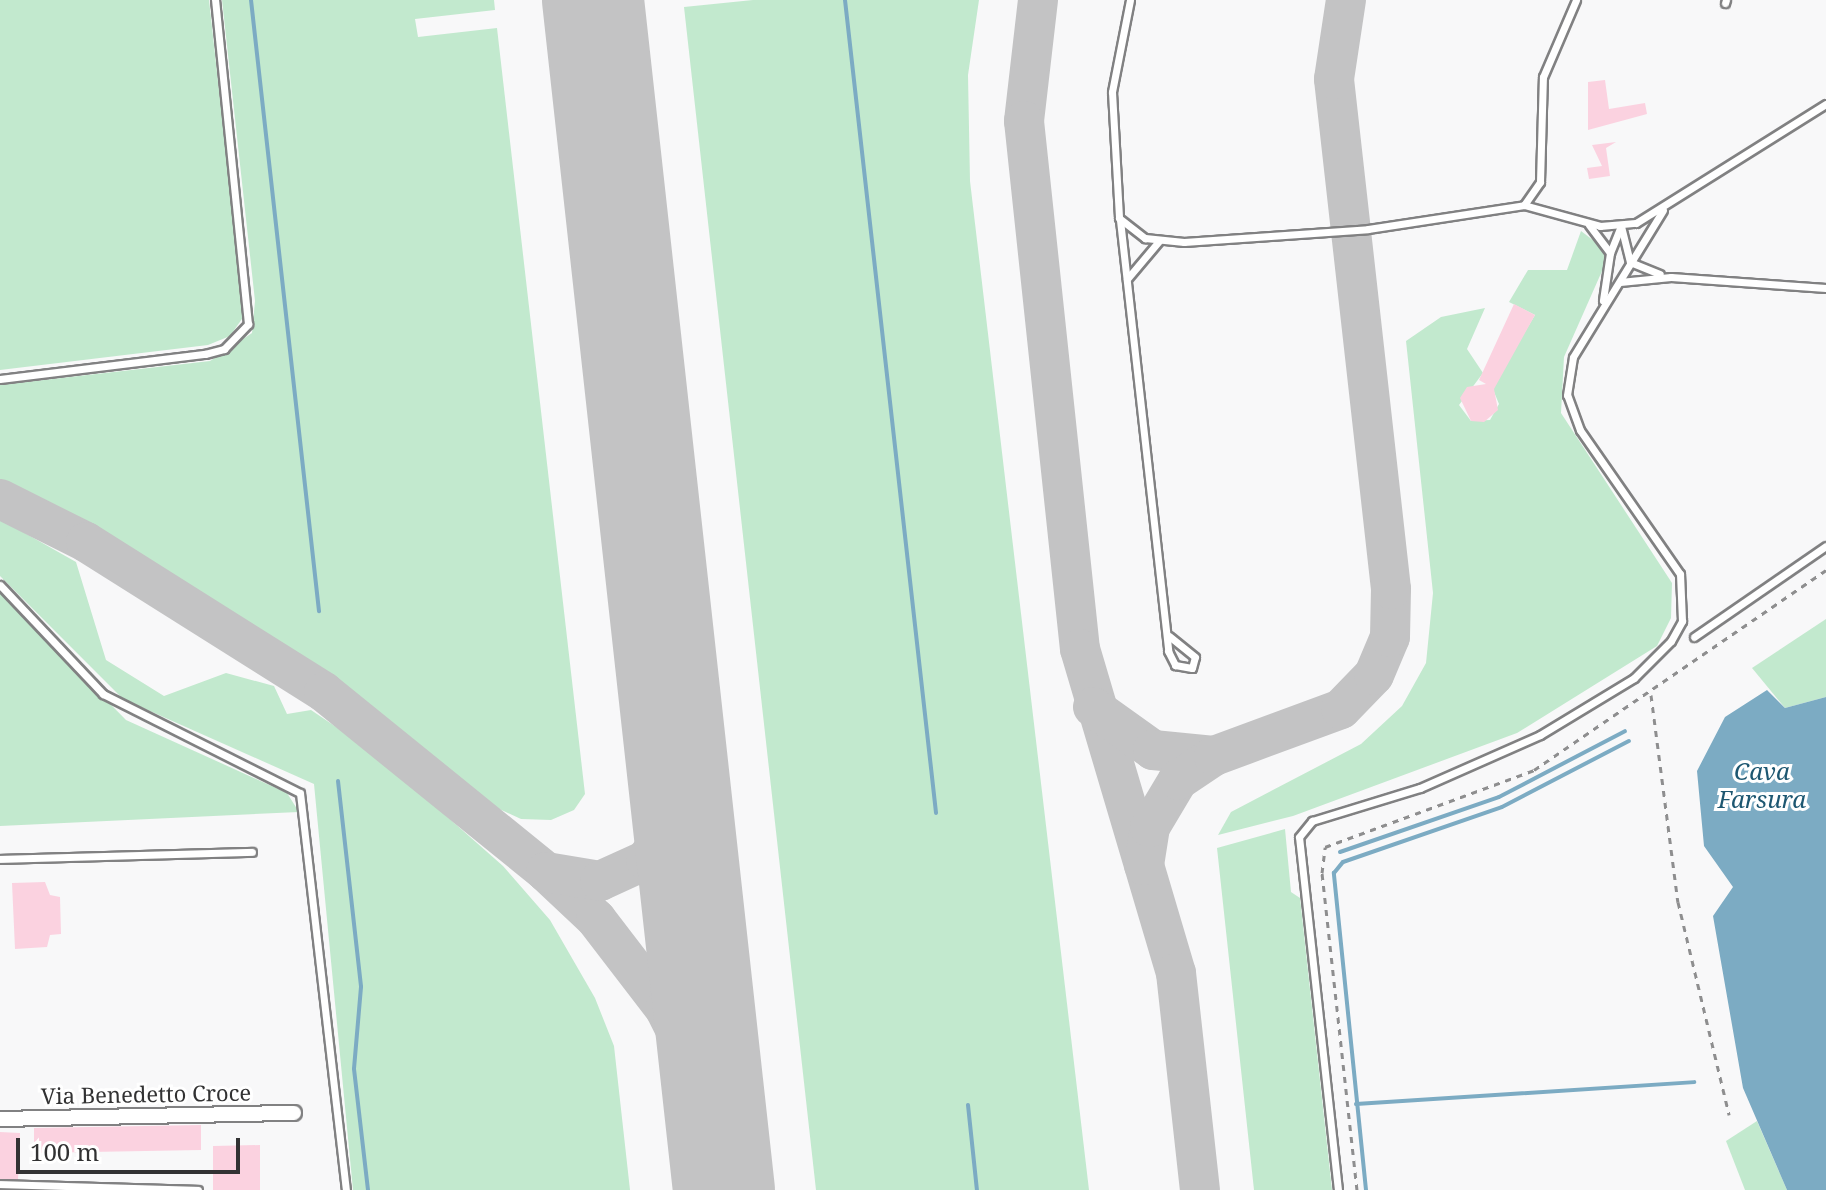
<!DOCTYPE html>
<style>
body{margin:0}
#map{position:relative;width:1826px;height:1190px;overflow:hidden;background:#f8f8f9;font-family:"Noto Serif",serif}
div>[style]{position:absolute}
.green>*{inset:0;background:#c2e9ce}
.water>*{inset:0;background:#7cabc3}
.stream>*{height:4px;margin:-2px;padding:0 2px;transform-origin:2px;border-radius:2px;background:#7cabc3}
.taxiway>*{height:40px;margin:-20px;padding:0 20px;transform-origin:20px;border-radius:20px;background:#c3c3c4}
.runway>*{height:102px;margin:-51px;padding:0 51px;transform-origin:51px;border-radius:51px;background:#c3c3c4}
.building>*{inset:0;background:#fbd2e0}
.path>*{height:3px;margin-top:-1.5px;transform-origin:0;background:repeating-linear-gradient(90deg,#8e8e8f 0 6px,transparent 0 12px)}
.roads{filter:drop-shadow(2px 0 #818182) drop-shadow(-2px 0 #818182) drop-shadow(0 2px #818182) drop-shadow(0 -2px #818182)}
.lane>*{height:7px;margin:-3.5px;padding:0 3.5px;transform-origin:3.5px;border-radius:3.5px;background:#fff}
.street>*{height:14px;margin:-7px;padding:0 7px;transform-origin:7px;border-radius:7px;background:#fff}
span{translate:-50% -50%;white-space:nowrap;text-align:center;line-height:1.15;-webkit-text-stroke:6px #fff;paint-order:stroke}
.street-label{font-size:22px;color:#323233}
.water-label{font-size:24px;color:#1d5771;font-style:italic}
.scale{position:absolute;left:16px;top:1138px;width:224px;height:36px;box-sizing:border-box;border:4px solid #323233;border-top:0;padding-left:10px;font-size:24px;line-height:28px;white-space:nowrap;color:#323233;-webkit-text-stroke:6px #fff;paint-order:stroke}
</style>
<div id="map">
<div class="green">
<div style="clip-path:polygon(0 0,209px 0,244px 316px,230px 336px,208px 345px,0 370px)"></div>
<div style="clip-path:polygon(222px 0,494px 0,495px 10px,415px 19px,418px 37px,497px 28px,585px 794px,574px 810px,551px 820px,521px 819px,495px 807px,281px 644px,0 482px,0 385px,210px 361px,252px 333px,255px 301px)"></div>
<div style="clip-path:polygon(753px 0,979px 0,968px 75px,970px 181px,1089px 1190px,816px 1190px,684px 7px)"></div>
<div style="clip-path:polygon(1581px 231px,1602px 247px,1606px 262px,1564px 357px,1561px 413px,1672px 583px,1671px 618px,1657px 646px,1517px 733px,1293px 816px,1218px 835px,1231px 812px,1361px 744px,1402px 706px,1426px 663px,1433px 593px,1406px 341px,1441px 317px,1485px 308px,1467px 349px,1483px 373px,1459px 405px,1471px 421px,1490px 420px,1499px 404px,1492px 387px,1535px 315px,1509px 302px,1528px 270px,1567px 270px)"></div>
<div style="clip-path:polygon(0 519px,76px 562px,106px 660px,164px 696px,226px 673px,274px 686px,287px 714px,311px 710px,376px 754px,503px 866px,550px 920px,595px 998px,614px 1046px,630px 1190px,353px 1190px,314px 784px,123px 699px,0 576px)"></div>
<div style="clip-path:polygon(0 592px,126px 720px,287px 793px,299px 812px,0 826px)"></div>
<div style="clip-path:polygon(1826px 619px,1826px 697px,1785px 708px,1752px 668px)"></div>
<div style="clip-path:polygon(1285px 829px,1291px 892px,1300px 898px,1332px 1190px,1254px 1190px,1217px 848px)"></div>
<div style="clip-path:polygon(1757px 1121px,1787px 1190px,1745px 1190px,1726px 1141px)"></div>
</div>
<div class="water">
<div style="clip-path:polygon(1767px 690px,1785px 708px,1826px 697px,1826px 1190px,1787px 1190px,1743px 1088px,1713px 916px,1733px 887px,1704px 846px,1697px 771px,1725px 717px)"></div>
</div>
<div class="stream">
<div style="left:251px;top:0;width:615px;rotate:83.65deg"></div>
<div style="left:845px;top:0;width:818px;rotate:83.61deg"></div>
<div style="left:338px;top:781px;width:207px;rotate:83.6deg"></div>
<div style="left:361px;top:987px;width:82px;rotate:94.9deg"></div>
<div style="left:354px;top:1069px;width:122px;rotate:83.4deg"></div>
<div style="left:1340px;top:852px;width:168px;rotate:-19.1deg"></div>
<div style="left:1499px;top:797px;width:142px;rotate:-27.6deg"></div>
<div style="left:1356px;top:1104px;width:339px;rotate:-3.7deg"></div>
<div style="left:968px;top:1105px;width:85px;rotate:84deg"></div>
<div style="left:1366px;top:1190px;width:319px;rotate:-95.8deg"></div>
<div style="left:1334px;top:873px;width:14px;rotate:-51deg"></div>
<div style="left:1343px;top:862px;width:168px;rotate:-19.1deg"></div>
<div style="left:1502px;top:807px;width:143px;rotate:-27.5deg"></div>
</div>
<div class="taxiway">
<div style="left:1038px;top:0;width:122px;rotate:96.6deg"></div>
<div style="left:1024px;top:121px;width:531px;rotate:83.95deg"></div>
<div style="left:1080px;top:649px;width:338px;rotate:73.5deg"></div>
<div style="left:1176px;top:973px;width:218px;rotate:83.7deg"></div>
<div style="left:604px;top:107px;width:107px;rotate:-88.4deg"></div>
<div style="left:0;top:499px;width:96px;rotate:26.6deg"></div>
<div style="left:86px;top:542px;width:281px;rotate:32.2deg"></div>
<div style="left:324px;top:692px;width:286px;rotate:39deg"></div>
<div style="left:546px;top:872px;width:69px;rotate:43.2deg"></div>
<div style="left:596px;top:919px;width:113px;rotate:52.5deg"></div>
<div style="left:665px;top:1009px;width:56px;rotate:63.4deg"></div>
<div style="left:690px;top:1059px;width:124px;rotate:74.6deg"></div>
<div style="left:1093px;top:707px;width:74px;rotate:35.6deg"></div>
<div style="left:1153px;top:750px;width:61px;rotate:5.6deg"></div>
<div style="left:1144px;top:865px;width:38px;rotate:-81deg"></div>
<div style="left:1150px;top:827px;width:55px;rotate:-59.2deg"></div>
<div style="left:1178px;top:780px;width:43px;rotate:-33.7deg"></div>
<div style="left:1214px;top:756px;width:135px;rotate:-20.3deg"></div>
<div style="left:1341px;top:709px;width:47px;rotate:-45.9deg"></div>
<div style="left:1374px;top:675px;width:41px;rotate:-67.2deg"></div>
<div style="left:1390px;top:637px;width:48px;rotate:-88.8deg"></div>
<div style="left:1391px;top:589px;width:513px;rotate:-96.38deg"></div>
<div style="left:1334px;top:79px;width:80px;rotate:-81.4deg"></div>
<div style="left:546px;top:872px;width:55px;rotate:9.5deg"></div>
<div style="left:600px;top:881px;width:51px;rotate:-24.5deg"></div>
<div style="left:646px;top:860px;width:48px;rotate:-54.3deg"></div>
<div style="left:674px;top:821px;width:64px;rotate:-88.2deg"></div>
</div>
<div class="runway">
<div style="left:593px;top:0;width:1197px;rotate:83.72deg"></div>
</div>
<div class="building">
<div style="clip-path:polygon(1605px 80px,1609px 109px,1645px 103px,1647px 114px,1588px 130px,1588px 82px)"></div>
<div style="clip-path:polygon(1616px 142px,1606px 148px,1610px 176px,1589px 179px,1587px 168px,1602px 166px,1592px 145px)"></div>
<div style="clip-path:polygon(1514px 304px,1535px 315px,1494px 389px,1498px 410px,1484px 422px,1471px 421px,1460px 398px,1467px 387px,1486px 384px,1479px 380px)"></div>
<div style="clip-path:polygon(45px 882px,50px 895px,60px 897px,61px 934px,50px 935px,47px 947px,15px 949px,12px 883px)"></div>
<div style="clip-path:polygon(201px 1125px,201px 1150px,34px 1153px,34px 1128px)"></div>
<div style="clip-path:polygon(0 1132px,20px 1133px,18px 1180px,0 1179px)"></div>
<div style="clip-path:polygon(260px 1145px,260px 1190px,213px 1190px,213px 1146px)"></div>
</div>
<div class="path">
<div style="left:1651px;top:695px;width:209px;rotate:82.6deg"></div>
<div style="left:1678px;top:902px;width:219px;rotate:76.5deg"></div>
<div style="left:1357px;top:1190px;width:319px;rotate:-96.3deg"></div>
<div style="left:1322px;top:873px;width:26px;rotate:-83deg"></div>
<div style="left:1325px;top:847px;width:223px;rotate:-20.2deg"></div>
<div style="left:1534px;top:770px;width:354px;rotate:-34.4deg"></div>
</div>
<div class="roads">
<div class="lane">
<div style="left:1130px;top:0;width:94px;rotate:101.1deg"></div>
<div style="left:1112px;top:92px;width:126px;rotate:86.8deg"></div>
<div style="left:1119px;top:218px;width:33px;rotate:38deg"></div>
<div style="left:1145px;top:238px;width:39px;rotate:6deg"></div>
<div style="left:1184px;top:242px;width:184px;rotate:-4deg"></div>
<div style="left:1368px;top:229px;width:158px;rotate:-8.7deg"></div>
<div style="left:1524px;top:205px;width:28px;rotate:-55deg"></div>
<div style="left:1540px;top:182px;width:105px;rotate:-88.4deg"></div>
<div style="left:1543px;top:77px;width:84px;rotate:-66.8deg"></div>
<div style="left:1725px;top:3px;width:3px;rotate:-72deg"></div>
<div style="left:1524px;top:205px;width:79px;rotate:15.4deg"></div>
<div style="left:1600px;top:226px;width:36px;rotate:-5deg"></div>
<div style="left:1636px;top:223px;width:224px;rotate:-32.1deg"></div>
<div style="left:1120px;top:220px;width:434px;rotate:83.6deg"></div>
<div style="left:1168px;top:651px;width:16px;rotate:63deg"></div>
<div style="left:1175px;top:665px;width:17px;rotate:10deg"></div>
<div style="left:1192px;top:668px;width:11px;rotate:-75deg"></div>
<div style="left:1195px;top:657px;width:33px;rotate:-141deg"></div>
<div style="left:1589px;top:225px;width:35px;rotate:53deg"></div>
<div style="left:1610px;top:253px;width:48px;rotate:98.5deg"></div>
<div style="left:1621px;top:226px;width:37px;rotate:76deg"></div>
<div style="left:1630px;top:262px;width:32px;rotate:22deg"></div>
<div style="left:1610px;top:253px;width:29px;rotate:-68deg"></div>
<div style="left:1127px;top:279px;width:50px;rotate:-49.9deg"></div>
<div style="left:1620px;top:282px;width:51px;rotate:-5.6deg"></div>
<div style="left:1671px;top:277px;width:155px;rotate:4.1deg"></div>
<div style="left:0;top:379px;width:207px;rotate:-7deg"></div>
<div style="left:205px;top:354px;width:20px;rotate:-15deg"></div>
<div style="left:224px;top:349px;width:35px;rotate:-46deg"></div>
<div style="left:248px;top:324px;width:326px;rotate:-95.8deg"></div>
<div style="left:0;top:585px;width:150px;rotate:46.6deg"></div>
<div style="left:103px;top:694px;width:220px;rotate:26.7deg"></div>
<div style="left:300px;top:793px;width:400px;rotate:83.4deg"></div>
<div style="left:1694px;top:637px;width:160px;rotate:-34.6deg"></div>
<div style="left:0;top:859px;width:252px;rotate:-1.6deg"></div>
<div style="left:0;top:1184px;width:198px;rotate:1.7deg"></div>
<div style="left:1338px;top:1190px;width:355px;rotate:-96.3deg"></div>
<div style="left:1299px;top:837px;width:21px;rotate:-51deg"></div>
<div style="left:1312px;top:821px;width:113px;rotate:-17deg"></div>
<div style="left:1420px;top:788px;width:131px;rotate:-23.8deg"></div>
<div style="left:1540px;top:735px;width:110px;rotate:-31.2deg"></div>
<div style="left:1634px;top:678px;width:52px;rotate:-45deg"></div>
<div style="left:1671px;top:641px;width:23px;rotate:-61deg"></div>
<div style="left:1682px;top:621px;width:47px;rotate:-92.4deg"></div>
<div style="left:1680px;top:574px;width:175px;rotate:-124.8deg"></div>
<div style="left:1580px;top:430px;width:37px;rotate:-110deg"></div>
<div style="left:1567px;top:395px;width:38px;rotate:-81deg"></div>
<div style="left:1573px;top:357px;width:172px;rotate:-58.5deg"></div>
</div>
<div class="street">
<div style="left:0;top:1119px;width:294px;rotate:-1.2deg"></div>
</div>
</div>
<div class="street-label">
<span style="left:146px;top:1094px;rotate:-1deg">Via Benedetto Croce</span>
</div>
<div class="water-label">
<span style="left:1762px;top:785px">Cava<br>Farsura</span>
</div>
<div class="scale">100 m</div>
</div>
